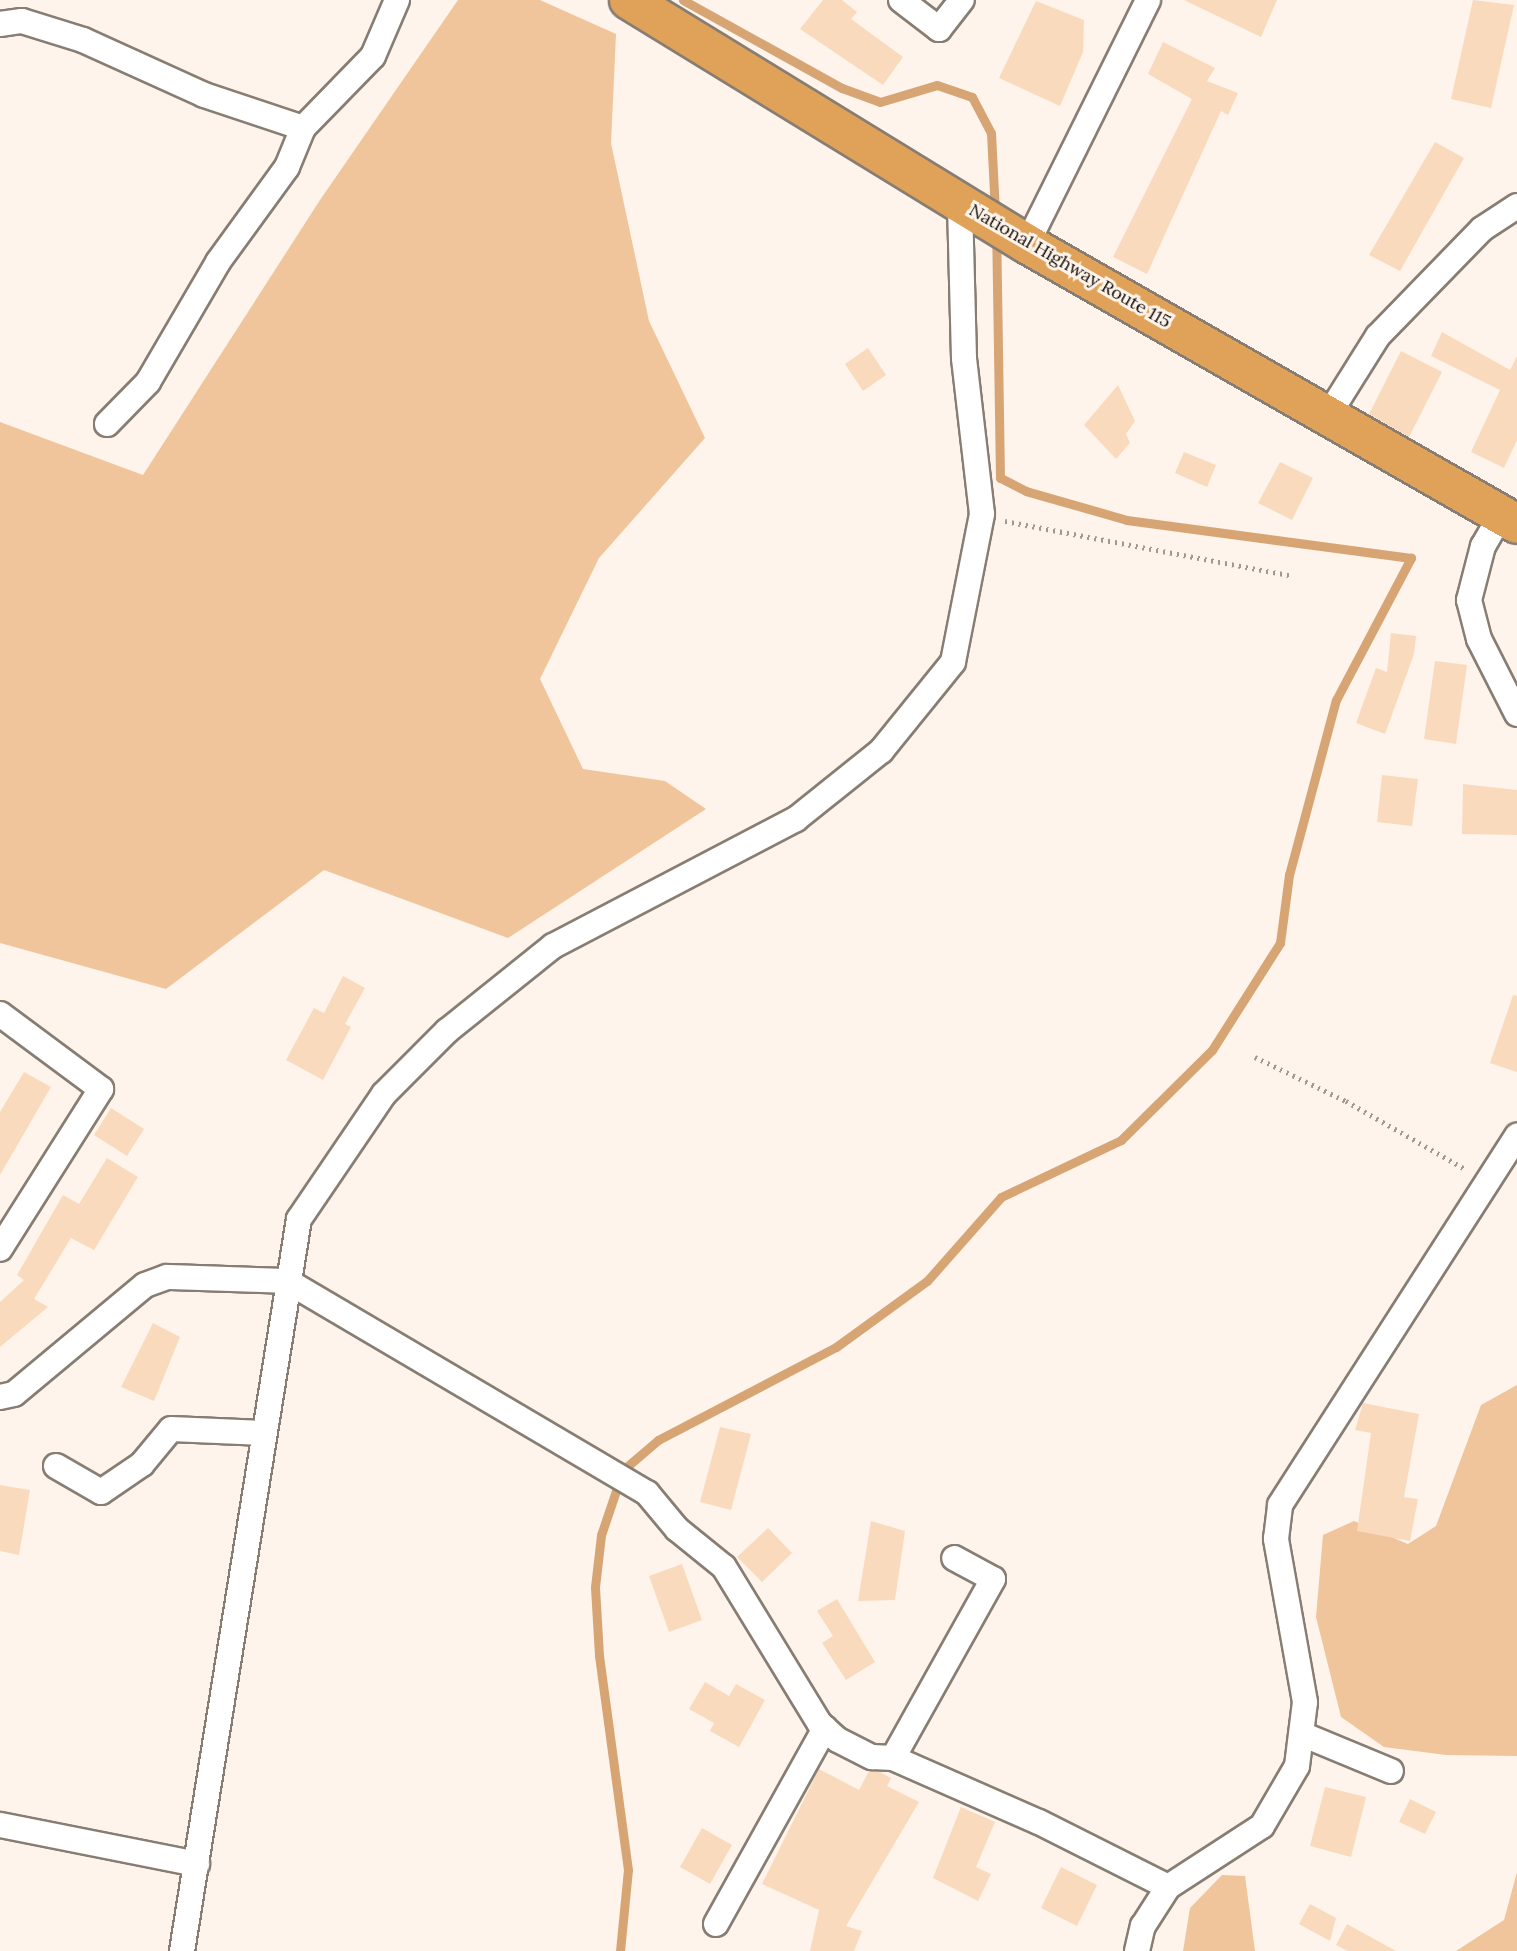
<!DOCTYPE html>
<style>
body{margin:0}
#map{position:relative;width:1517px;height:1951px;overflow:hidden;background:#fef4eb;font-family:Lora,serif}
div>[style]{position:absolute}
.green>*{inset:0;background:#f0c59b}
.stream>*{height:9px;margin:-4.5px;padding:0 4.5px;transform-origin:4.5px;border-radius:4.5px;background:#d7a574}
.building>*{inset:0;background:#f9dabc}
.path>*{height:4.5px;margin-top:-2.25px;transform-origin:0;background:repeating-linear-gradient(90deg,#a09992 0 2px,transparent 0 7px)}
.roads{filter:drop-shadow(2px 0 #877d73) drop-shadow(-2px 0 #877d73) drop-shadow(0 2px #877d73) drop-shadow(0 -2px #877d73)}
.minor>*{height:24px;margin:-12px;padding:0 12px;transform-origin:12px;border-radius:12px;background:#fff}
.trunk>*{height:38px;margin:-19px;padding:0 19px;transform-origin:19px;border-radius:19px;background:#e0a258}
span{translate:-50% -50%;white-space:nowrap;text-align:center;line-height:1.15;-webkit-text-stroke:6px #fef4eb;paint-order:stroke}
.street-label{font-size:18px;color:#100c08}
</style>
<div id="map">
<div class="green">
<div style="clip-path:polygon(458px 0,540px 0,616px 34px,611px 143px,649px 321px,705px 438px,599px 558px,540px 679px,583px 769px,665px 781px,706px 809px,508px 938px,324px 870px,166px 989px,0 943px,0 422px,143px 475px,320px 200px)"></div>
<div style="clip-path:polygon(1517px 1385px,1517px 1756px,1446px 1755px,1384px 1747px,1341px 1717px,1316px 1617px,1323px 1535px,1354px 1521px,1408px 1544px,1436px 1526px,1481px 1405px)"></div>
<div style="clip-path:polygon(1517px 1872px,1517px 1951px,1456px 1951px,1504px 1920px)"></div>
<div style="clip-path:polygon(1222px 1875px,1245px 1876px,1255px 1951px,1183px 1951px,1190px 1908px)"></div>
</div>
<div class="stream">
<div style="left:683px;top:0;width:182px;rotate:29deg"></div>
<div style="left:842px;top:88px;width:40px;rotate:20.2deg"></div>
<div style="left:880px;top:102px;width:59px;rotate:-16.6deg"></div>
<div style="left:937px;top:85px;width:37px;rotate:19deg"></div>
<div style="left:972px;top:97px;width:41px;rotate:62.2deg"></div>
<div style="left:991px;top:133px;width:79px;rotate:87.1deg"></div>
<div style="left:620px;top:1951px;width:81px;rotate:-84.4deg"></div>
<div style="left:628px;top:1870px;width:217px;rotate:-97.7deg"></div>
<div style="left:599px;top:1655px;width:68px;rotate:-93.4deg"></div>
<div style="left:595px;top:1587px;width:52px;rotate:-83.4deg"></div>
<div style="left:601px;top:1535px;width:69px;rotate:-71.3deg"></div>
<div style="left:623px;top:1470px;width:46px;rotate:-40.6deg"></div>
<div style="left:658px;top:1440px;width:201px;rotate:-27.6deg"></div>
<div style="left:836px;top:1347px;width:112px;rotate:-36deg"></div>
<div style="left:927px;top:1281px;width:112px;rotate:-48.6deg"></div>
<div style="left:1001px;top:1197px;width:133px;rotate:-25.4deg"></div>
<div style="left:1121px;top:1140px;width:128px;rotate:-44.7deg"></div>
<div style="left:1212px;top:1050px;width:127px;rotate:-57.6deg"></div>
<div style="left:1280px;top:943px;width:69px;rotate:-82.5deg"></div>
<div style="left:1289px;top:875px;width:181px;rotate:-75deg"></div>
<div style="left:1336px;top:700px;width:161px;rotate:-62.2deg"></div>
<div style="left:1411px;top:558px;width:287px;rotate:-172.4deg"></div>
<div style="left:1127px;top:520px;width:105px;rotate:-164deg"></div>
<div style="left:1026px;top:491px;width:29px;rotate:-153deg"></div>
<div style="left:1000px;top:478px;width:242px;rotate:-90.9deg"></div>
</div>
<div class="building">
<div style="clip-path:polygon(823px 0,842px 0,857px 12px,851px 19px,903px 57px,883px 85px,800px 29px)"></div>
<div style="clip-path:polygon(1184px 0,1277px 0,1261px 37px)"></div>
<div style="clip-path:polygon(1473px 0,1514px 5px,1491px 108px,1451px 99px)"></div>
<div style="clip-path:polygon(1036px 1px,1084px 20px,1083px 52px,1060px 106px,999px 78px)"></div>
<div style="clip-path:polygon(1163px 42px,1215px 68px,1207px 81px,1238px 93px,1228px 115px,1221px 111px,1147px 274px,1113px 257px,1192px 99px,1148px 74px)"></div>
<div style="clip-path:polygon(1435px 142px,1464px 158px,1400px 271px,1369px 255px)"></div>
<div style="clip-path:polygon(1442px 332px,1510px 370px,1517px 356px,1517px 440px,1504px 468px,1471px 452px,1500px 390px,1431px 356px)"></div>
<div style="clip-path:polygon(868px 348px,886px 375px,863px 391px,845px 364px)"></div>
<div style="clip-path:polygon(1401px 351px,1442px 372px,1409px 437px,1369px 414px)"></div>
<div style="clip-path:polygon(1118px 385px,1135px 421px,1126px 434px,1130px 443px,1116px 459px,1084px 425px)"></div>
<div style="clip-path:polygon(1184px 452px,1216px 465px,1207px 487px,1175px 473px)"></div>
<div style="clip-path:polygon(1280px 462px,1313px 478px,1292px 520px,1258px 503px)"></div>
<div style="clip-path:polygon(1391px 633px,1416px 636px,1414px 654px,1385px 734px,1356px 723px,1376px 668px,1387px 672px)"></div>
<div style="clip-path:polygon(1435px 661px,1467px 665px,1456px 744px,1424px 739px)"></div>
<div style="clip-path:polygon(1382px 775px,1418px 779px,1412px 826px,1377px 822px)"></div>
<div style="clip-path:polygon(1463px 784px,1517px 790px,1517px 835px,1462px 834px)"></div>
<div style="clip-path:polygon(343px 976px,365px 988px,345px 1024px,351px 1027px,323px 1080px,286px 1060px,314px 1008px,324px 1013px)"></div>
<div style="clip-path:polygon(1513px 995px,1517px 996px,1517px 1072px,1490px 1063px)"></div>
<div style="clip-path:polygon(24px 1072px,51px 1087px,0 1175px,0 1112px)"></div>
<div style="clip-path:polygon(111px 1108px,144px 1129px,127px 1156px,94px 1135px)"></div>
<div style="clip-path:polygon(107px 1158px,138px 1177px,94px 1250px,71px 1238px,34px 1299px,48px 1307px,0 1347px,0 1302px,24px 1280px,17px 1275px,63px 1195px,79px 1204px)"></div>
<div style="clip-path:polygon(153px 1323px,180px 1337px,154px 1401px,121px 1387px)"></div>
<div style="clip-path:polygon(1363px 1403px,1419px 1414px,1404px 1497px,1418px 1499px,1410px 1541px,1357px 1531px,1371px 1433px,1355px 1430px)"></div>
<div style="clip-path:polygon(720px 1427px,751px 1434px,731px 1510px,700px 1502px)"></div>
<div style="clip-path:polygon(0 1485px,30px 1490px,19px 1555px,0 1551px)"></div>
<div style="clip-path:polygon(871px 1521px,905px 1531px,895px 1600px,858px 1601px)"></div>
<div style="clip-path:polygon(768px 1528px,792px 1553px,762px 1582px,737px 1557px)"></div>
<div style="clip-path:polygon(682px 1564px,702px 1620px,669px 1632px,649px 1576px)"></div>
<div style="clip-path:polygon(837px 1599px,875px 1662px,846px 1680px,822px 1643px,833px 1636px,817px 1611px)"></div>
<div style="clip-path:polygon(705px 1682px,729px 1696px,736px 1684px,765px 1700px,739px 1747px,710px 1731px,714px 1723px,689px 1709px)"></div>
<div style="clip-path:polygon(819px 1769px,859px 1790px,869px 1771px,880px 1772px,891px 1778px,887px 1786px,919px 1802px,846px 1926px,862px 1931px,854px 1951px,810px 1951px,819px 1910px,762px 1884px)"></div>
<div style="clip-path:polygon(1325px 1787px,1366px 1797px,1351px 1857px,1310px 1846px)"></div>
<div style="clip-path:polygon(1410px 1799px,1436px 1812px,1425px 1834px,1399px 1822px)"></div>
<div style="clip-path:polygon(961px 1807px,995px 1822px,976px 1867px,991px 1874px,978px 1901px,933px 1878px)"></div>
<div style="clip-path:polygon(702px 1828px,732px 1845px,710px 1884px,680px 1867px)"></div>
<div style="clip-path:polygon(1061px 1867px,1097px 1885px,1077px 1926px,1041px 1908px)"></div>
<div style="clip-path:polygon(1310px 1904px,1336px 1918px,1330px 1941px,1299px 1924px)"></div>
<div style="clip-path:polygon(1347px 1924px,1396px 1951px,1348px 1951px,1336px 1945px)"></div>
</div>
<div class="path">
<div style="left:1005px;top:521px;width:293px;rotate:10.8deg"></div>
<div style="left:1255px;top:1057px;width:101px;rotate:25.8deg"></div>
<div style="left:1346px;top:1101px;width:137px;rotate:29.7deg"></div>
</div>
<div class="roads">
<div class="minor">
<div style="left:901px;top:0;width:48px;rotate:37.3deg"></div>
<div style="left:939px;top:29px;width:37px;rotate:-52deg"></div>
<div style="left:0;top:24px;width:22px;rotate:-8deg"></div>
<div style="left:22px;top:21px;width:64px;rotate:17.3deg"></div>
<div style="left:83px;top:40px;width:133px;rotate:24.4deg"></div>
<div style="left:204px;top:95px;width:104px;rotate:18.4deg"></div>
<div style="left:1027px;top:244px;width:272px;rotate:-63.6deg"></div>
<div style="left:1329px;top:414px;width:92px;rotate:-57.9deg"></div>
<div style="left:1378px;top:336px;width:149px;rotate:-45.8deg"></div>
<div style="left:1482px;top:229px;width:42px;rotate:-33.3deg"></div>
<div style="left:107px;top:424px;width:59px;rotate:-45.7deg"></div>
<div style="left:148px;top:382px;width:139px;rotate:-59.7deg"></div>
<div style="left:218px;top:262px;width:117px;rotate:-54deg"></div>
<div style="left:287px;top:167px;width:42px;rotate:-67.7deg"></div>
<div style="left:303px;top:128px;width:100px;rotate:-45.8deg"></div>
<div style="left:373px;top:56px;width:61px;rotate:-66.8deg"></div>
<div style="left:1501px;top:515px;width:36px;rotate:120deg"></div>
<div style="left:1483px;top:546px;width:56px;rotate:104.5deg"></div>
<div style="left:1469px;top:600px;width:40px;rotate:75.6deg"></div>
<div style="left:1479px;top:639px;width:84px;rotate:63.1deg"></div>
<div style="left:0;top:1014px;width:126px;rotate:36.6deg"></div>
<div style="left:101px;top:1089px;width:189px;rotate:122.3deg"></div>
<div style="left:0;top:1397px;width:14px;rotate:-12deg"></div>
<div style="left:14px;top:1394px;width:170px;rotate:-39.8deg"></div>
<div style="left:145px;top:1285px;width:23px;rotate:-20deg"></div>
<div style="left:167px;top:1277px;width:120px;rotate:1.9deg"></div>
<div style="left:287px;top:1281px;width:418px;rotate:30.5deg"></div>
<div style="left:647px;top:1493px;width:47px;rotate:50.2deg"></div>
<div style="left:677px;top:1529px;width:60px;rotate:39deg"></div>
<div style="left:724px;top:1567px;width:184px;rotate:58.6deg"></div>
<div style="left:820px;top:1724px;width:24px;rotate:42deg"></div>
<div style="left:838px;top:1740px;width:38px;rotate:27deg"></div>
<div style="left:872px;top:1757px;width:21px;rotate:3deg"></div>
<div style="left:893px;top:1758px;width:159px;rotate:23.7deg"></div>
<div style="left:1039px;top:1822px;width:144px;rotate:26.7deg"></div>
<div style="left:56px;top:1466px;width:52px;rotate:30deg"></div>
<div style="left:101px;top:1492px;width:50px;rotate:-34.3deg"></div>
<div style="left:142px;top:1464px;width:45px;rotate:-50.4deg"></div>
<div style="left:171px;top:1429px;width:93px;rotate:2.5deg"></div>
<div style="left:1304px;top:1735px;width:94px;rotate:22.5deg"></div>
<div style="left:893px;top:1758px;width:205px;rotate:-60.8deg"></div>
<div style="left:993px;top:1579px;width:44px;rotate:-151.7deg"></div>
<div style="left:0;top:1825px;width:201px;rotate:11.2deg"></div>
<div style="left:716px;top:1924px;width:224px;rotate:-60.9deg"></div>
<div style="left:182px;top:1951px;width:741px;rotate:-80.92deg"></div>
<div style="left:299px;top:1219px;width:151px;rotate:-55.8deg"></div>
<div style="left:384px;top:1094px;width:89px;rotate:-45deg"></div>
<div style="left:447px;top:1031px;width:136px;rotate:-38.7deg"></div>
<div style="left:553px;top:946px;width:274px;rotate:-27.6deg"></div>
<div style="left:796px;top:819px;width:109px;rotate:-38.7deg"></div>
<div style="left:881px;top:751px;width:114px;rotate:-51deg"></div>
<div style="left:953px;top:662px;width:151px;rotate:-78.9deg"></div>
<div style="left:982px;top:514px;width:157px;rotate:-96.6deg"></div>
<div style="left:964px;top:358px;width:156px;rotate:-91.5deg"></div>
<div style="left:1137px;top:1951px;width:26px;rotate:-77deg"></div>
<div style="left:1143px;top:1926px;width:46px;rotate:-57.3deg"></div>
<div style="left:1168px;top:1887px;width:112px;rotate:-33deg"></div>
<div style="left:1262px;top:1826px;width:69px;rotate:-59.7deg"></div>
<div style="left:1297px;top:1766px;width:64px;rotate:-82.9deg"></div>
<div style="left:1305px;top:1702px;width:166px;rotate:-100.1deg"></div>
<div style="left:1276px;top:1539px;width:34px;rotate:-83deg"></div>
<div style="left:1280px;top:1505px;width:439px;rotate:-57.3deg"></div>
</div>
<div class="trunk">
<div style="left:629px;top:0;width:467px;rotate:31.5deg"></div>
<div style="left:1027px;top:244px;width:564px;rotate:29.74deg"></div>
</div>
</div>
<div class="street-label">
<span style="left:1070px;top:266px;rotate:30deg">National Highway Route 115</span>
</div>
</div>
